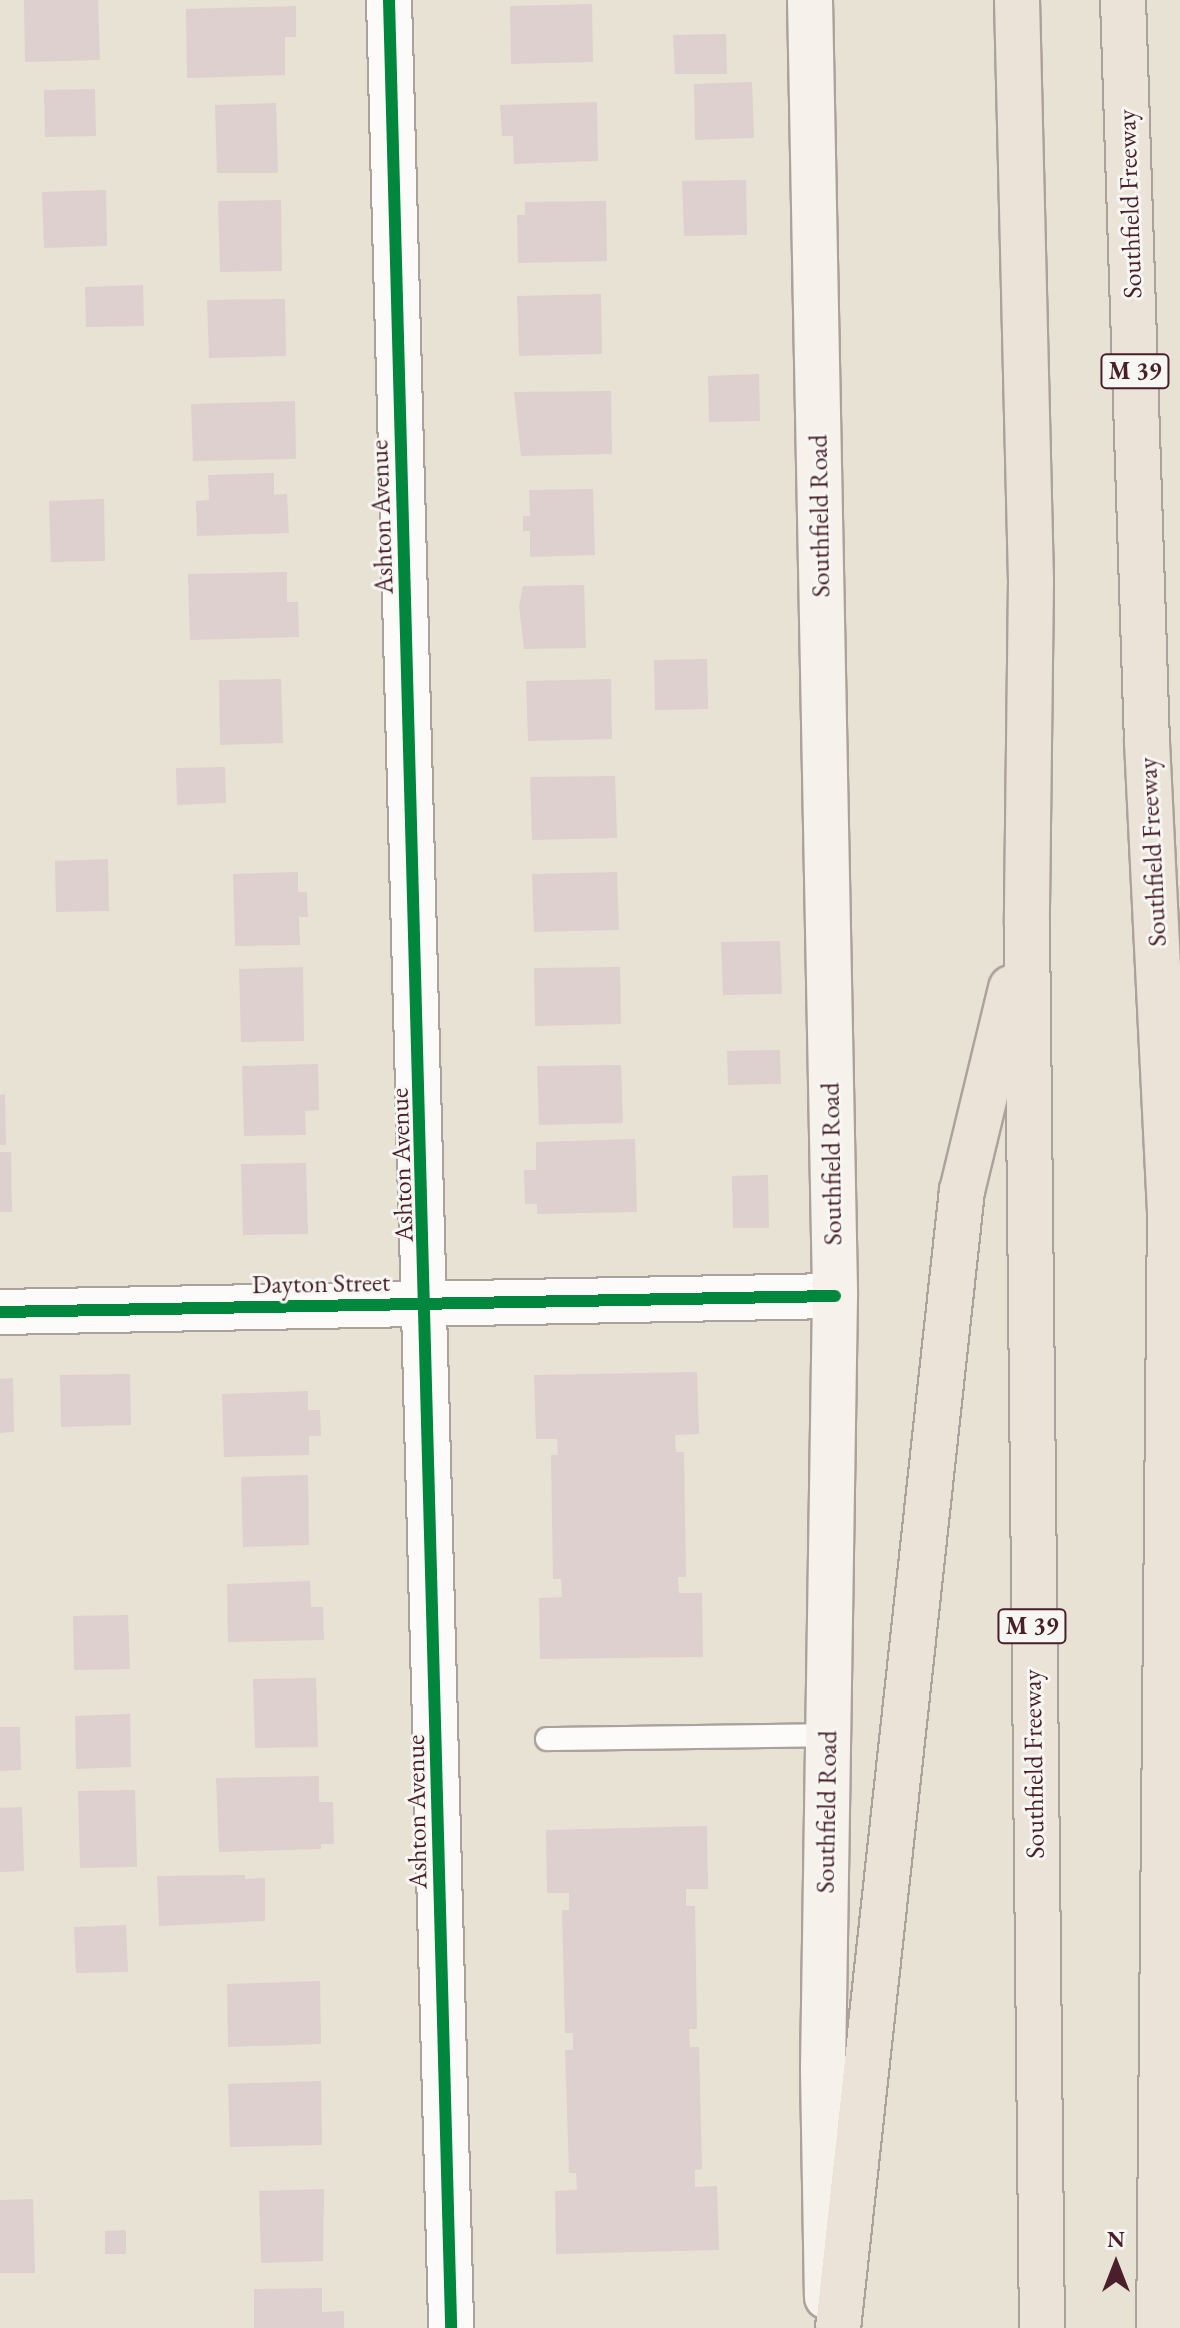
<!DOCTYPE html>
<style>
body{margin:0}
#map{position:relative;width:1180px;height:2328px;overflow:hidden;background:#e8e2d5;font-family:"EB Garamond",serif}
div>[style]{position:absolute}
.building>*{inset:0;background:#ddd0ce}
.roads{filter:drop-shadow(2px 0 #aca29c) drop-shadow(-2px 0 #aca29c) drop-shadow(0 2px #aca29c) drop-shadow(0 -2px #aca29c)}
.lane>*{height:22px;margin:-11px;padding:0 11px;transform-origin:11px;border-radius:11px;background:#fcfbf9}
.street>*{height:44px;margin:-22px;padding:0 22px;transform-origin:22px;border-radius:22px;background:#fcfbf9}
.secondary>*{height:44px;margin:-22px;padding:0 22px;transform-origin:22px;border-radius:22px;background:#f6f1eb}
.highway>*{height:44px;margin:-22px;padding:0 22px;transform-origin:22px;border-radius:22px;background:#ebe3d8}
.cycleway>*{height:12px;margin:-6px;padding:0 6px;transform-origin:6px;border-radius:6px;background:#00873e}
span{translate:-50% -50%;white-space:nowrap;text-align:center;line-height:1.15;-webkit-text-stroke:6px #f6f6f2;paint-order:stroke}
.shield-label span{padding:2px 6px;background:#f6f6f2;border:2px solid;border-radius:6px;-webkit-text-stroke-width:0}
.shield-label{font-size:24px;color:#4a1f2b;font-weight:700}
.street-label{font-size:26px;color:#4a1f2b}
.north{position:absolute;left:1076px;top:2224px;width:80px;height:80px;-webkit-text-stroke:6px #f6f6f2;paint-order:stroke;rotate:0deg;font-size:22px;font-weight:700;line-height:32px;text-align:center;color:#4a1f2b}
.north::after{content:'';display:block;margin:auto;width:28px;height:36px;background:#4a1f2b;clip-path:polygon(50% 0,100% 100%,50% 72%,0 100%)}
</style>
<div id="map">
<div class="building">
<div style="clip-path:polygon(24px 0,98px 0,100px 60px,25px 62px)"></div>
<div style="clip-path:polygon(592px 4px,593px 62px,511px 64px,510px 6px)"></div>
<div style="clip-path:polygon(296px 6px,296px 37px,285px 37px,285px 75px,187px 78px,186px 9px)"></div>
<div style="clip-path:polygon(726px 34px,727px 74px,675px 74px,673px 35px)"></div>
<div style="clip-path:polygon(752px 82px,754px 138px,695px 140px,694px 84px)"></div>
<div style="clip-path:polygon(95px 89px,96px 136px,45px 137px,44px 90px)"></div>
<div style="clip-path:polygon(597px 102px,598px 161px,514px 164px,513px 136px,502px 136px,500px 105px)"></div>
<div style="clip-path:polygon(276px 103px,278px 173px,217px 173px,215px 105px)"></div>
<div style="clip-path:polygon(746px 180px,747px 235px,684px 236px,682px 181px)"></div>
<div style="clip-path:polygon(106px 190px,107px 246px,44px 248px,42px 192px)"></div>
<div style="clip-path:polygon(281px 200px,282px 271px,220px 272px,218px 201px)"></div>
<div style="clip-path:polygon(606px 201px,607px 261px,518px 263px,517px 215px,525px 215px,525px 202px)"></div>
<div style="clip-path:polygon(143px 285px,144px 326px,86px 327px,85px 287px)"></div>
<div style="clip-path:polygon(601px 294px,602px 354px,519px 356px,517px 296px)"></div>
<div style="clip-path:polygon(285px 299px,286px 356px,209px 358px,207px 300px)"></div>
<div style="clip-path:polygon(759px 374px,760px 421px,709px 422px,708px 376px)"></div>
<div style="clip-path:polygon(611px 391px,612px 454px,521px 456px,514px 392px)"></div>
<div style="clip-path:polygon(295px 401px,296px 459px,193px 461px,191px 404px)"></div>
<div style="clip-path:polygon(274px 473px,274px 495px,287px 494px,289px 533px,197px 536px,196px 501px,209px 500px,208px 475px)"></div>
<div style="clip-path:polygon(593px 489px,595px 555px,530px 557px,530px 531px,523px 531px,523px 516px,530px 516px,529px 490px)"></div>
<div style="clip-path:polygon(104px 499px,105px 561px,51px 562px,49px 501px)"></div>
<div style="clip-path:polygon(287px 572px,287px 602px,298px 602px,299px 637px,190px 640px,188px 574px)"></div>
<div style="clip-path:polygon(584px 585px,586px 648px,524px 649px,519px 606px,523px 586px)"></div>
<div style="clip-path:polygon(707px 659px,708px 709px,655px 710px,654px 660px)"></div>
<div style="clip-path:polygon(281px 679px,283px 743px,220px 745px,219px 680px)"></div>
<div style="clip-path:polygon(611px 679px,612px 739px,528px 741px,526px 681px)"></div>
<div style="clip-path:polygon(225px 767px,226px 803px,177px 805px,176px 768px)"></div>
<div style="clip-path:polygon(615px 776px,617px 838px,532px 840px,530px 777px)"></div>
<div style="clip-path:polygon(108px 859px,109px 911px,56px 912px,55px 861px)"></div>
<div style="clip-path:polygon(298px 872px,298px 892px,307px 892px,308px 917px,299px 917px,300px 945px,235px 946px,233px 874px)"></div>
<div style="clip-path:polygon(617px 872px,619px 930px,534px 932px,532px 874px)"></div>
<div style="clip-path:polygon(780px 941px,782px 994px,723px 995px,721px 942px)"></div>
<div style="clip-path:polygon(303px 967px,304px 1041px,241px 1042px,239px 969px)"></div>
<div style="clip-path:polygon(620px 967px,621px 1024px,535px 1026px,534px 968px)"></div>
<div style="clip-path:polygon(780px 1050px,781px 1084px,728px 1085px,727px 1051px)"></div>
<div style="clip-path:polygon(318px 1064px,319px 1110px,305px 1111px,306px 1135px,244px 1136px,242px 1066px)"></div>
<div style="clip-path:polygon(621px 1065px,623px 1123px,539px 1125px,537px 1066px)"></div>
<div style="clip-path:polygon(5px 1094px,6px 1145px,0 1145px,0 1095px)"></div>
<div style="clip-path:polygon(635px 1139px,637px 1212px,537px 1214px,537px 1204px,525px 1204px,524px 1170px,536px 1170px,536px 1142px)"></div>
<div style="clip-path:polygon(0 1152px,11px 1152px,12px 1212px,0 1212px)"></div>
<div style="clip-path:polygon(306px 1163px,308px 1234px,243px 1235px,241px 1164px)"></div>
<div style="clip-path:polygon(768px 1175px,769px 1228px,733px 1228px,732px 1176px)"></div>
<div style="clip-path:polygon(697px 1372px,699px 1434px,675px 1435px,676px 1452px,684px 1452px,686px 1577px,678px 1577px,679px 1593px,702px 1593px,703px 1657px,540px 1659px,539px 1598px,562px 1597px,561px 1579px,553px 1579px,551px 1455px,558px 1455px,557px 1439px,536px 1439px,534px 1375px)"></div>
<div style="clip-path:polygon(130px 1374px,131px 1425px,61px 1427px,60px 1375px)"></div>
<div style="clip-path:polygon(13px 1378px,14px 1432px,0 1433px,0 1379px)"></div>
<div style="clip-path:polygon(308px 1391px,308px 1410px,320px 1410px,321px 1436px,309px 1436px,309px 1455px,224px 1457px,222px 1394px)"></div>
<div style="clip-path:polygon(308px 1475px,309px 1545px,243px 1547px,241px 1477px)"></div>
<div style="clip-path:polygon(310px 1581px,311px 1607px,323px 1607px,324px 1640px,228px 1642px,227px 1584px)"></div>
<div style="clip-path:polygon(128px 1615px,130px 1669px,74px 1670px,73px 1616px)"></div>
<div style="clip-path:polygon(316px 1678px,318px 1747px,255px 1748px,253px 1679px)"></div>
<div style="clip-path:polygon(130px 1714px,131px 1767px,76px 1769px,75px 1716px)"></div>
<div style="clip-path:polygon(0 1727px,20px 1727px,21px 1770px,0 1771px)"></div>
<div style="clip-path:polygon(319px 1776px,319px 1802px,333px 1802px,334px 1844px,321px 1844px,321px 1849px,219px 1852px,216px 1778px)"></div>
<div style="clip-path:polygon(135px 1790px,137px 1867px,80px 1868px,78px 1791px)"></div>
<div style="clip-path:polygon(22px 1807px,24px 1871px,0 1872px,0 1808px)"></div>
<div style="clip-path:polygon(707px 1826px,708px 1889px,686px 1889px,686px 1906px,695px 1906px,697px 2029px,689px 2029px,690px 2047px,699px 2047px,702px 2169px,695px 2170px,695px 2187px,717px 2186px,719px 2250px,556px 2254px,555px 2191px,577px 2190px,576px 2173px,569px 2173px,565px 2050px,573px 2050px,573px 2033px,565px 2033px,562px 1910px,569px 1910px,569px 1893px,547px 1893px,546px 1830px)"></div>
<div style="clip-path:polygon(245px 1875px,245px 1879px,265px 1878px,265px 1921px,159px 1926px,157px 1876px)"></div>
<div style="clip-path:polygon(126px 1925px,128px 1972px,76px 1973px,74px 1927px)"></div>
<div style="clip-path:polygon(320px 1981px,321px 2044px,228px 2047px,227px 1984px)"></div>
<div style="clip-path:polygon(321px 2081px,322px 2145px,230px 2147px,228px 2084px)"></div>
<div style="clip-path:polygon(324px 2189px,323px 2261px,261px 2263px,259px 2191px)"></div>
<div style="clip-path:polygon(33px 2199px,35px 2273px,0 2273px,0 2200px)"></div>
<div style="clip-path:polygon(126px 2230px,126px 2254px,105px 2254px,105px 2231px)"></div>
<div style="clip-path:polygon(322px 2288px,322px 2312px,344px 2311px,344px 2328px,254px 2328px,254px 2289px)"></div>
</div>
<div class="roads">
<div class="lane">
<div style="left:547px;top:1739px;width:281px;rotate:-0.8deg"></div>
</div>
<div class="street">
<div style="left:389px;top:0;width:2329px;rotate:88.47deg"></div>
<div style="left:0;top:1312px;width:835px;rotate:-1.1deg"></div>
</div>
<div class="secondary">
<div style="left:810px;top:0;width:1296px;rotate:88.89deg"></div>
<div style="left:835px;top:1296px;width:775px;rotate:90.89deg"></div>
<div style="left:823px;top:2071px;width:226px;rotate:89deg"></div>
</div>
<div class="highway">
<div style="left:1017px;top:0;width:581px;rotate:88.62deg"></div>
<div style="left:1031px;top:581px;width:343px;rotate:90.7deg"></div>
<div style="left:1027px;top:924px;width:1404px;rotate:89.39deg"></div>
<div style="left:1123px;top:0;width:742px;rotate:88.15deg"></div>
<div style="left:1147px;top:742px;width:467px;rotate:87.2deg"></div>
<div style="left:1170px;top:1208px;width:1120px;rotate:90.56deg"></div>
<div style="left:838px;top:2328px;width:1144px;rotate:-83.78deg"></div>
<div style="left:962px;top:1191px;width:209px;rotate:-76.4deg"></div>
</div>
</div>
<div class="cycleway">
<div style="left:389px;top:0;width:2329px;rotate:88.47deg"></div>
<div style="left:0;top:1312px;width:835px;rotate:-1.1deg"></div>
</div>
<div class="shield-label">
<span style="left:1135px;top:371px">M 39</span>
<span style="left:1032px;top:1626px">M 39</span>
</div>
<div class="street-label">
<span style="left:1130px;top:204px;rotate:-92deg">Southfield Freeway</span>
<span style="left:820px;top:516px;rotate:-91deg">Southfield Road</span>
<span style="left:382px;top:517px;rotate:-92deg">Ashton Avenue</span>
<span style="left:1153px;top:852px;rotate:-93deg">Southfield Freeway</span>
<span style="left:832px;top:1164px;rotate:-91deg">Southfield Road</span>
<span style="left:402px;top:1165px;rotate:-92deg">Ashton Avenue</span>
<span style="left:321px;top:1284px;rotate:-1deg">Dayton Street</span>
<span style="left:1034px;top:1764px;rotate:-91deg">Southfield Freeway</span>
<span style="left:417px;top:1812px;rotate:-91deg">Ashton Avenue</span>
<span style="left:827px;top:1812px;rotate:-89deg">Southfield Road</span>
</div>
<div class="north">N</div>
</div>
